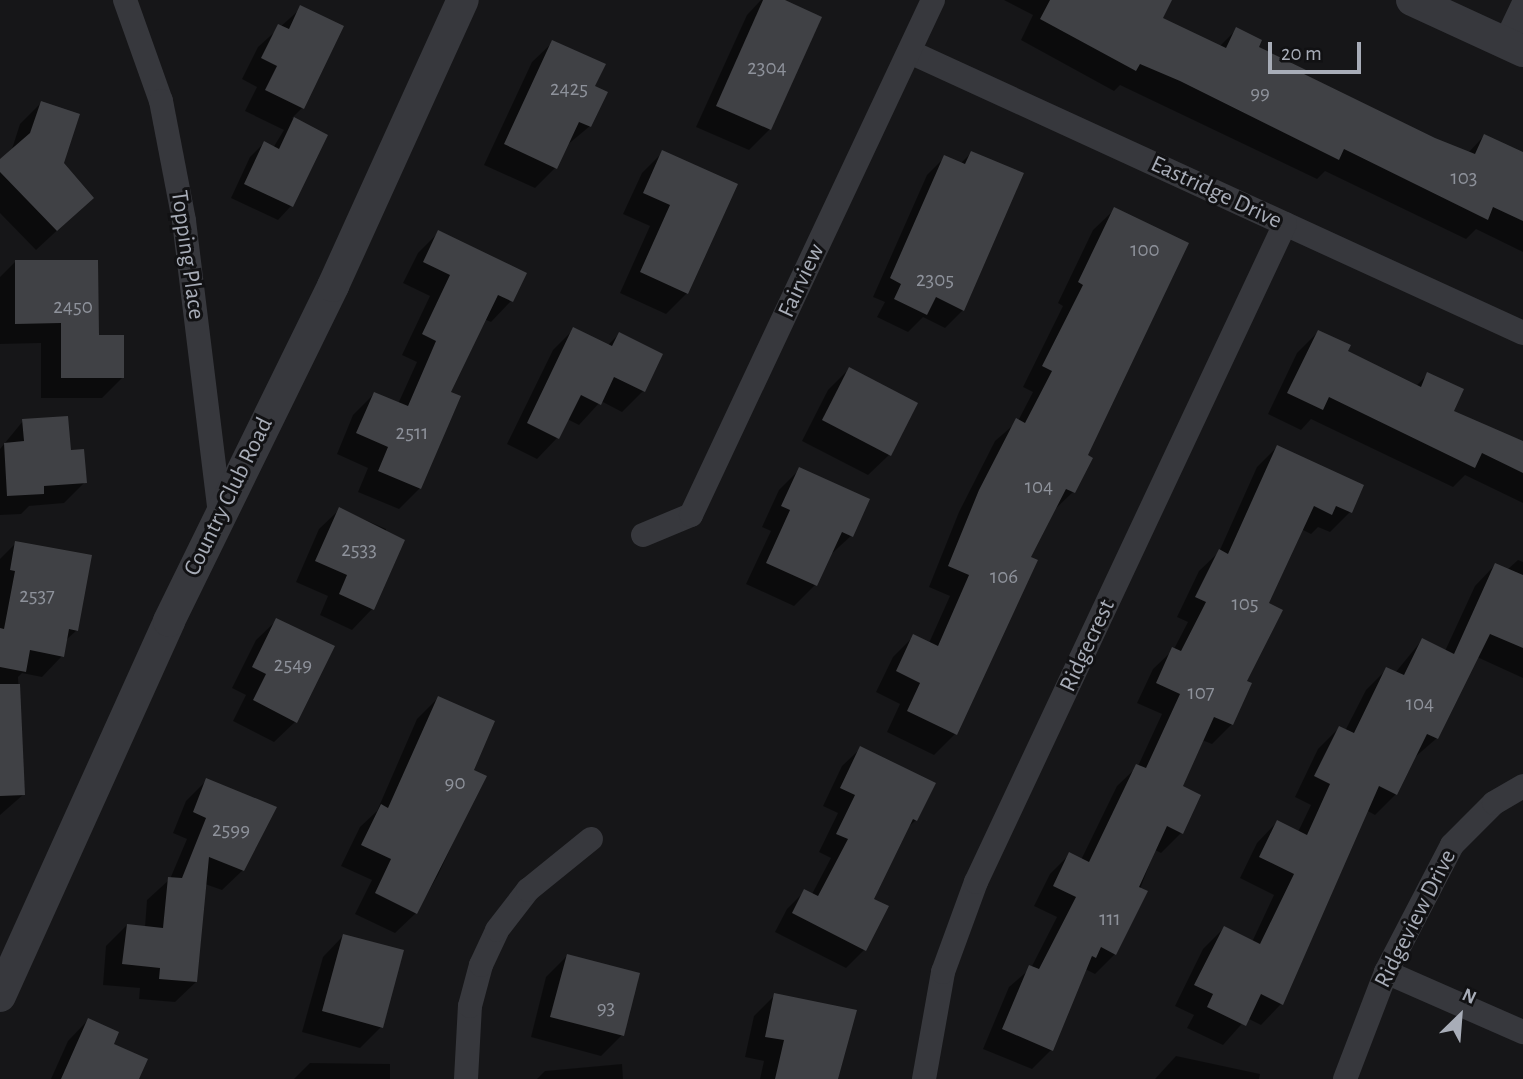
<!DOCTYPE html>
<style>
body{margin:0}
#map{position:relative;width:1523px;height:1079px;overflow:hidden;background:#161618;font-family:"Alegreya Sans",sans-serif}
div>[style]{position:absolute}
.shadow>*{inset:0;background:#0007}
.building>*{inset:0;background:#404145}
.minor>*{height:24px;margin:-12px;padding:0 12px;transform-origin:12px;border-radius:12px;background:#37383d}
.tertiary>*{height:32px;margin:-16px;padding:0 16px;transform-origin:16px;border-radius:16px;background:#37383d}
span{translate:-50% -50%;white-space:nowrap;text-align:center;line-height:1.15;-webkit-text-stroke:6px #111113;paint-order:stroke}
.number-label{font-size:21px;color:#8e929b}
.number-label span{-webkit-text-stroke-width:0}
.street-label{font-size:24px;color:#a8adb8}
.north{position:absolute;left:1425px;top:981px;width:70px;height:70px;-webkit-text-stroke:5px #111113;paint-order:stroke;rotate:25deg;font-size:19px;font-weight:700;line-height:28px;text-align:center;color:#a8adb8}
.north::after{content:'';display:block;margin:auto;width:24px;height:32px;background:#a8adb8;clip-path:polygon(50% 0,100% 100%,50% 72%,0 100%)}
.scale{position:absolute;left:1268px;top:42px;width:93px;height:32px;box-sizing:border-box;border:4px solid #a8adb8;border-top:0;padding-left:9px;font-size:21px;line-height:24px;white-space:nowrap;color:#a8adb8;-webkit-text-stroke:5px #111113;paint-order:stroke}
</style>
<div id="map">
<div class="shadow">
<div style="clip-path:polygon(761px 0,781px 0,770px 129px,749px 150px,696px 127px,747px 15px)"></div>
<div style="clip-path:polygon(1004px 0,1170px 0,1161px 19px,1219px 47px,1237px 29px,1256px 48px,1302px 75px,1434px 139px,1468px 153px,1484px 136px,1523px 163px,1523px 252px,1476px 229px,1466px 239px,1325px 171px,1317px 179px,1120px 85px,1114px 91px,1021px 40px,1033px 15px)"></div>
<div style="clip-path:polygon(299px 10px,302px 108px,292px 118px,326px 135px,291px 206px,278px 220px,231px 198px,250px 157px,264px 143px,273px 148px,284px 130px,245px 111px,257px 87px,242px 79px,258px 47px)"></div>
<div style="clip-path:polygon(553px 42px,593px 87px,590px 126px,566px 146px,555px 168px,535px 188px,484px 165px,532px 62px)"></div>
<div style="clip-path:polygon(41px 103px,62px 163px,92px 198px,36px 250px,0 213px,0 162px,11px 152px,20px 124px)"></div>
<div style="clip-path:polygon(663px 152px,687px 293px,666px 314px,620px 293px,650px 226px,623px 214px,642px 173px)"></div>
<div style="clip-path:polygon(971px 153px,963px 310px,945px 328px,923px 317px,908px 332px,877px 317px,885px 302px,873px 297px,927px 175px,945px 157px,960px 164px)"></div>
<div style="clip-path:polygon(1114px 210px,1086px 456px,1073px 492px,1052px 512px,1028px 557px,955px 734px,934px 755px,887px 732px,900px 704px,876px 692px,893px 657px,914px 636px,929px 643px,950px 596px,929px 587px,959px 512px,995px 441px,1018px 421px,1033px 392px,1023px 387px,1063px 306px,1058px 303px,1093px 230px)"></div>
<div style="clip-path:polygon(439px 232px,511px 301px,491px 322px,484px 319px,448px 393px,420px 488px,399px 509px,358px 492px,368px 468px,337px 454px,353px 415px,374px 394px,398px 404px,417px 362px,402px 355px,430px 296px,403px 283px,418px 253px)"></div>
<div style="clip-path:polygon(15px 262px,97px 337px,123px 377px,102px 398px,41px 398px,41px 343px,0 344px,0 277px)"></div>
<div style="clip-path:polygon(574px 329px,608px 345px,619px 334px,643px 391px,622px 412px,601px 401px,579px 425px,567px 419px,557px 438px,537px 459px,507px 444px,553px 350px)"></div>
<div style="clip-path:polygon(1318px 332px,1345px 352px,1416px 386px,1428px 374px,1452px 412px,1523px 443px,1523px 503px,1465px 475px,1453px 487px,1311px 419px,1301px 430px,1268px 414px,1297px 353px)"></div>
<div style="clip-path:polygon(849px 369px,889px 455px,868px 475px,802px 441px,828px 390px)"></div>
<div style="clip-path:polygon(23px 421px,69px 452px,85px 482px,64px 503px,29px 506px,21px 514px,0 515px,0 449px)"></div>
<div style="clip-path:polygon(1277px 447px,1350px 512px,1330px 532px,1318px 527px,1311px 534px,1301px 529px,1266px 604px,1232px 724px,1212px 744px,1202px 740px,1180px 787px,1181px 833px,1161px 853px,1155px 850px,1115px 954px,1095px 974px,1085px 969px,1051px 1050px,1032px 1069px,983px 1049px,1009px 987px,1031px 968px,1057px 917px,1034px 906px,1050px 874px,1070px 854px,1081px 860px,1117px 786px,1138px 766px,1162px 714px,1137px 703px,1153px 669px,1174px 649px,1188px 622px,1177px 617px,1199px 571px,1219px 552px,1257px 467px)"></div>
<div style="clip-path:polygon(800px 469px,851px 536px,829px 556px,815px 585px,794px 606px,746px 584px,771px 531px,762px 527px,779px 490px)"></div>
<div style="clip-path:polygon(340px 509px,386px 529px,372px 609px,352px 630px,320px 615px,328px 596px,296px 582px,319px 529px)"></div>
<div style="clip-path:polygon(16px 543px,77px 630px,65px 641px,62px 656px,42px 677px,22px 673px,18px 677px,24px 794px,0 815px,0 559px)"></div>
<div style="clip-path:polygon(1518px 560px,1523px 562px,1523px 678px,1477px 657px,1437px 738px,1414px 758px,1396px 794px,1375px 815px,1366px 810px,1281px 1004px,1261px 1025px,1247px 1018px,1223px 1045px,1187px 1028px,1194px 1015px,1175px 1006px,1203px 949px,1224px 928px,1252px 942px,1274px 895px,1240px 878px,1257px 843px,1277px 822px,1298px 832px,1311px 805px,1295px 797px,1318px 749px,1339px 728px,1345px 731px,1366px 690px,1387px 669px,1395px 673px,1422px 640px,1445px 651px,1475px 586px,1495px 565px,1507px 570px)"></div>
<div style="clip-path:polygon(277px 620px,295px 722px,274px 742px,233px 721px,246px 695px,232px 688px,256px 640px)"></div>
<div style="clip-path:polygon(438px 698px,471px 771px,484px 777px,438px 875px,416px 913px,395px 933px,355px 914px,372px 880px,341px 866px,360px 827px,377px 811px,417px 719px)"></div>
<div style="clip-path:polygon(861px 748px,916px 820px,905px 830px,872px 900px,864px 950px,846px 968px,775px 932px,787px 909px,805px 891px,812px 894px,831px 858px,819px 852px,838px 813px,823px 806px,842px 766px)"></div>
<div style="clip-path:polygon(207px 780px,243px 870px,222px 890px,205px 884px,196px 982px,175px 1002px,139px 999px,140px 988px,103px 985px,106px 946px,127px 925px,145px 927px,147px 900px,170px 879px,187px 839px,173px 833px,186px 801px)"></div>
<div style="clip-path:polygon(343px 936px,381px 1027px,360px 1048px,302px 1032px,323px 957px)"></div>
<div style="clip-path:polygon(567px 956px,622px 1035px,601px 1056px,531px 1037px,546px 977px)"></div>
<div style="clip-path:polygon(775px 995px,837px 1079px,760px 1079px,764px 1061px,745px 1057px,754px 1016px)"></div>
<div style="clip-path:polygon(88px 1020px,112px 1044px,137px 1079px,51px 1079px,68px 1041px)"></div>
<div style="clip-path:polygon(1176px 1056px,1260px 1074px,1259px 1079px,1155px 1079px)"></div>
<div style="clip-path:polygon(310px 1063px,390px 1064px,390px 1079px,294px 1079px)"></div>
<div style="clip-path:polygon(622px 1064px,623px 1079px,537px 1079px,545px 1071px)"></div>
</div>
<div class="building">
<div style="clip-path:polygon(763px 0,785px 0,822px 17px,771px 130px,716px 106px)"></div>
<div style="clip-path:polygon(1050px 0,1172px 0,1163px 18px,1226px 48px,1236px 27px,1262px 40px,1259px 47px,1306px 70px,1304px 74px,1435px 138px,1475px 154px,1484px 134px,1523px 152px,1523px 221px,1493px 207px,1488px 220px,1344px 149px,1339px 160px,1180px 81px,1140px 64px,1136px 71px,1040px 19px)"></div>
<div style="clip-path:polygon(300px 5px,344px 26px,304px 109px,265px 90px,277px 66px,261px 58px,278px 24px,289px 29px)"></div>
<div style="clip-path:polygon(552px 40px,606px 64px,595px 86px,608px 92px,591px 127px,579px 122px,557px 169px,504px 144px)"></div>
<div style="clip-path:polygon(41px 101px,80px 114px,64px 163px,94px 198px,57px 231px,0 172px,0 159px,30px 133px)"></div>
<div style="clip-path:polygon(294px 117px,328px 135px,293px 207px,244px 184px,264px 141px,279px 149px)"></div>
<div style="clip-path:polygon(662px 150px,738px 184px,688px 294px,640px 272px,670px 205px,643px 193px)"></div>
<div style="clip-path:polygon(971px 151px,1024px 173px,964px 311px,936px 297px,927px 315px,894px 299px,901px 284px,890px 278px,944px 155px,965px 164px)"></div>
<div style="clip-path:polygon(1114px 207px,1189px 243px,1088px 455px,1093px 458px,1075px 493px,1066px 489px,1031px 557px,1038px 560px,957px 735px,907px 711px,920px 683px,896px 671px,913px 634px,938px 646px,969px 575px,948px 566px,979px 490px,1016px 418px,1025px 423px,1052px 371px,1042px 366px,1083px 285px,1078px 282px)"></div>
<div style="clip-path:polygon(438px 230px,527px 273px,513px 302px,498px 295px,451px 392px,461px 396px,421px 489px,378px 471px,388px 447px,356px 433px,374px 392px,408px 406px,436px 341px,422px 334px,450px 275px,423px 262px)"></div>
<div style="clip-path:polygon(15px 260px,98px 260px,99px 335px,124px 335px,124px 378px,61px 378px,61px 323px,15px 324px)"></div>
<div style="clip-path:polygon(573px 327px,612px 346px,619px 332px,663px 354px,645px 392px,614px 377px,601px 405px,581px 395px,559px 439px,527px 423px)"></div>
<div style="clip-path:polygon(1318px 330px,1351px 345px,1348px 351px,1421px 387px,1427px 372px,1464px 389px,1454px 411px,1523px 441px,1523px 473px,1482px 453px,1475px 468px,1329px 397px,1323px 410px,1287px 393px)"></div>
<div style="clip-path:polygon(849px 367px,918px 403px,891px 456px,822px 420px)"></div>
<div style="clip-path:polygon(68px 416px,71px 450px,84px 449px,87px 483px,44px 486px,44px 494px,7px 496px,4px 443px,24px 441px,22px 419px)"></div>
<div style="clip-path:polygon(1277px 445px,1364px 485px,1352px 513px,1336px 506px,1332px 515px,1314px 506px,1269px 603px,1283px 610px,1247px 681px,1252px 683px,1233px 725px,1214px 717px,1183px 786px,1201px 795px,1183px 834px,1167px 826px,1139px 887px,1148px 891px,1116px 955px,1101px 947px,1096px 958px,1092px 956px,1053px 1051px,1002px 1029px,1029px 965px,1039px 969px,1076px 897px,1053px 886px,1069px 852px,1089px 862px,1136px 764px,1146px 768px,1180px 694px,1156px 683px,1172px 647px,1181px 651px,1206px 602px,1195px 597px,1219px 549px,1228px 554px)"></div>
<div style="clip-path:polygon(799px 467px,870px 499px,853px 537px,842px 532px,817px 586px,766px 563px,790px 510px,781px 506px)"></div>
<div style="clip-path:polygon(339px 507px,405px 540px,374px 610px,339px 594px,347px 575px,315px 561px)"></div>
<div style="clip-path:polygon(15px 541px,92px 555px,78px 631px,69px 629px,64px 657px,30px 650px,26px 672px,0 667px,0 628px,4px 629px,15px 571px,10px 570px)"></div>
<div style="clip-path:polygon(1495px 563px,1523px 575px,1523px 648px,1490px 634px,1438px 739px,1427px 734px,1397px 795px,1379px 786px,1283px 1005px,1261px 994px,1246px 1026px,1207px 1007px,1213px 994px,1194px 985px,1224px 926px,1260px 944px,1294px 874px,1259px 857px,1277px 820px,1307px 835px,1330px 784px,1314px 776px,1339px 726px,1354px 733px,1386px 667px,1404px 675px,1422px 638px,1454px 654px)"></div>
<div style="clip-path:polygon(276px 618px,335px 646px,297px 723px,253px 700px,266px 674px,252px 667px)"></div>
<div style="clip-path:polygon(0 684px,20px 684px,25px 795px,0 796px)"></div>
<div style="clip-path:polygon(438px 696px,495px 721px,474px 770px,487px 776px,417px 914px,375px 893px,391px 859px,361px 845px,381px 804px,388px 808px)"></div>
<div style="clip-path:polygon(860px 746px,936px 783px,917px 821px,913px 819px,874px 899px,889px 906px,866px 951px,792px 913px,804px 889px,818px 896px,848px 839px,836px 834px,855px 795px,840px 788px)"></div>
<div style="clip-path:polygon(206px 778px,277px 807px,244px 871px,209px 857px,197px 982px,159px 979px,160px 968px,122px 964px,127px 924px,163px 928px,168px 877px,182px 878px,206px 818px,193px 812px)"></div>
<div style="clip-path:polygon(343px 934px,404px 950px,383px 1028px,322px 1011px)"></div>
<div style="clip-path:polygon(567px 954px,640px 973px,624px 1036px,550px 1017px)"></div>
<div style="clip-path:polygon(774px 993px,857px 1010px,838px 1079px,775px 1079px,784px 1040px,765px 1037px)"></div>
<div style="clip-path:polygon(88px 1018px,119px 1032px,114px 1044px,148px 1059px,139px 1079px,61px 1079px)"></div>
</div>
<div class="minor">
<div style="left:125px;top:0;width:107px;rotate:70.4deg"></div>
<div style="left:161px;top:101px;width:122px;rotate:79.1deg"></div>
<div style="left:184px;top:221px;width:297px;rotate:83deg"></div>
<div style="left:1505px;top:43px;width:42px;rotate:-64.7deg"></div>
<div style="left:910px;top:52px;width:674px;rotate:24.63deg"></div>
<div style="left:643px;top:535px;width:52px;rotate:-22.6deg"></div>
<div style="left:691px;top:515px;width:569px;rotate:-64.83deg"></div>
<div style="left:1386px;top:972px;width:150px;rotate:23.7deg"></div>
<div style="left:466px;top:1079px;width:73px;rotate:-86.9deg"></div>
<div style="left:470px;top:1006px;width:42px;rotate:-75deg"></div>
<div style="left:481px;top:965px;width:38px;rotate:-65deg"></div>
<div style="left:497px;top:930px;width:51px;rotate:-52.2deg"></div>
<div style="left:528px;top:890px;width:81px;rotate:-39deg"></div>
<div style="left:924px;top:1079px;width:109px;rotate:-79.9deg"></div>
<div style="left:943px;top:972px;width:96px;rotate:-69.9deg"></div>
<div style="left:976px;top:882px;width:727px;rotate:-64.85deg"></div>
<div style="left:1345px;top:1079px;width:115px;rotate:-69deg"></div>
<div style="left:1386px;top:972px;width:143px;rotate:-62.5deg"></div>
<div style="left:1452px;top:845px;width:59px;rotate:-45deg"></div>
<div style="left:1494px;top:803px;width:34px;rotate:-30deg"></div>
</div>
<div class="tertiary">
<div style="left:1412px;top:0;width:122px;rotate:24.7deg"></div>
<div style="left:0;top:996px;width:411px;rotate:-65.7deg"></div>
<div style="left:169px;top:621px;width:373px;rotate:-63.9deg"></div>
<div style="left:333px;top:286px;width:314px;rotate:-65.6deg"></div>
</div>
<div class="number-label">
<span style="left:767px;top:68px">2304</span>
<span style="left:569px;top:89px">2425</span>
<span style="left:1260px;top:93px">99</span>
<span style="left:1464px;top:178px">103</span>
<span style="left:1145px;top:250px">100</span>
<span style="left:935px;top:280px">2305</span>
<span style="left:73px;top:307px">2450</span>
<span style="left:412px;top:433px">2511</span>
<span style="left:1039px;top:487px">104</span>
<span style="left:359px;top:550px">2533</span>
<span style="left:1004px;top:577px">106</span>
<span style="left:37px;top:596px">2537</span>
<span style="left:1245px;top:604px">105</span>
<span style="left:293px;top:665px">2549</span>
<span style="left:1201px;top:693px">107</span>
<span style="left:1420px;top:704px">104</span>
<span style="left:455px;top:783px">90</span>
<span style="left:231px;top:830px">2599</span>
<span style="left:1110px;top:919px">111</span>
<span style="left:606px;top:1008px">93</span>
</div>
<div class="street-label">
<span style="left:1216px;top:193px;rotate:25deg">Eastridge Drive</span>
<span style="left:187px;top:255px;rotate:82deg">Topping Place</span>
<span style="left:802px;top:281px;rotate:-65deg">Fairview</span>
<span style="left:229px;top:497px;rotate:-64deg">Country Club Road</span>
<span style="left:1088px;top:646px;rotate:-65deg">Ridgecrest</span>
<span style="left:1416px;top:919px;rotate:-63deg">Ridgeview Drive</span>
</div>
<div class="north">N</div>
<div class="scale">20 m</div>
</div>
